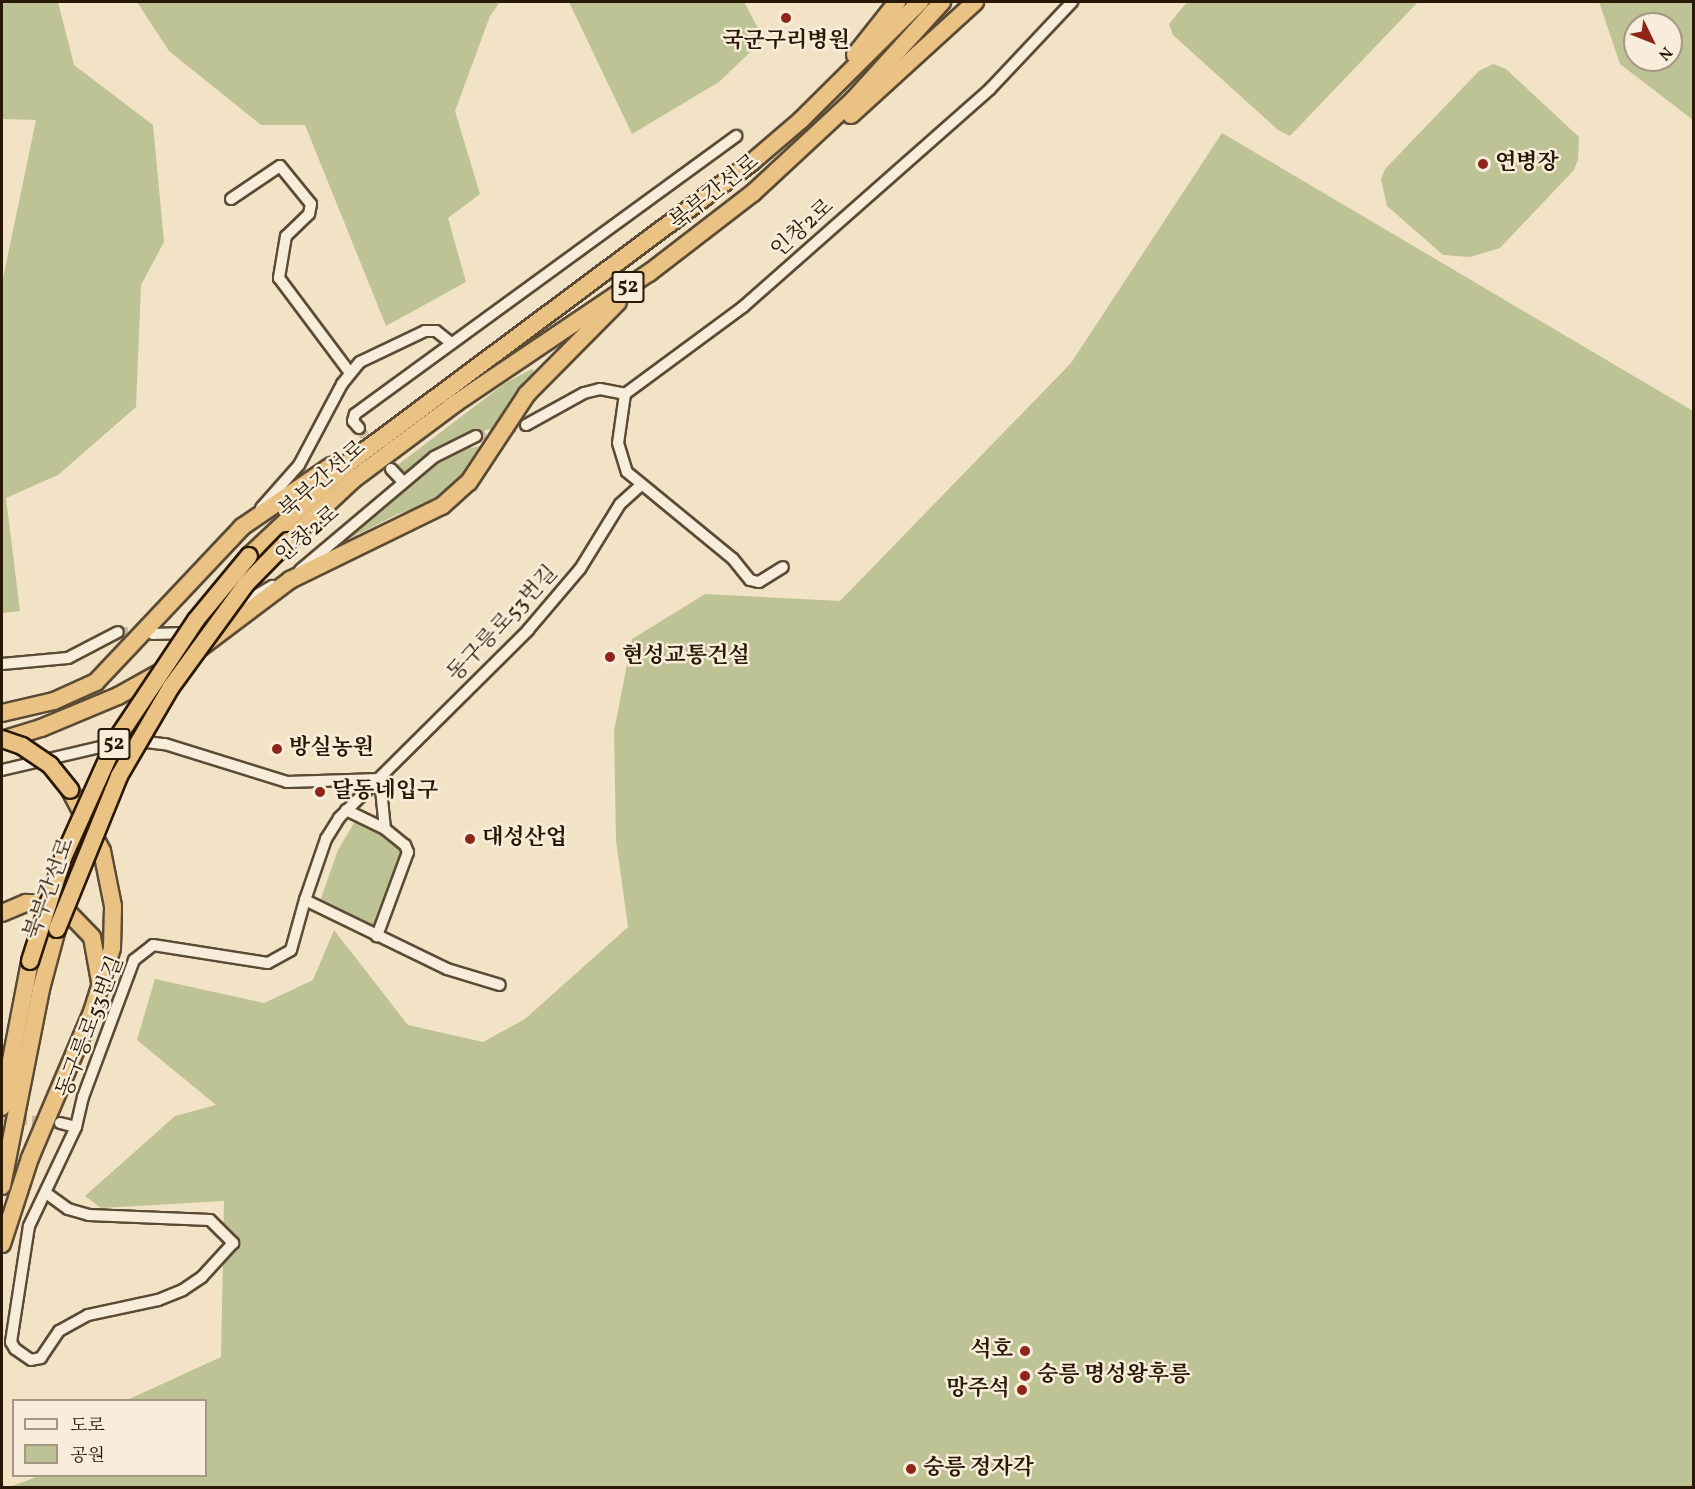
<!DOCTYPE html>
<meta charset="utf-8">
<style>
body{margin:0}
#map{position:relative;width:1695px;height:1489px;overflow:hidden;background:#f3e3c6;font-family:Vollkorn,"Noto Serif KR",serif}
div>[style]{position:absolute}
.green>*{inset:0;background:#bdc394}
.minor-tunnel>*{height:10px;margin-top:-5px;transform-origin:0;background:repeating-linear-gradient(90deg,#caba9f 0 10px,transparent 0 15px)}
.roads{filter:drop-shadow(2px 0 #5b4b35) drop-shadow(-2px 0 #5b4b35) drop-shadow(0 2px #5b4b35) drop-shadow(0 -2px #5b4b35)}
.minor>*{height:10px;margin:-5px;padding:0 5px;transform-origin:5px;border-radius:5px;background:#f7edda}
.highway>*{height:16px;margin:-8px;padding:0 8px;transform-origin:8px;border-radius:8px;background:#eac283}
.bridges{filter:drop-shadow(2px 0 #281805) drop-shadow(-2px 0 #281805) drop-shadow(0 2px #281805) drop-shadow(0 -2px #281805)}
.highway-bridge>*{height:16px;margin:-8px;padding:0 8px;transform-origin:8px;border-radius:8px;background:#eac283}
.dots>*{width:16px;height:16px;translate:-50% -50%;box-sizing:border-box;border:3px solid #f7edda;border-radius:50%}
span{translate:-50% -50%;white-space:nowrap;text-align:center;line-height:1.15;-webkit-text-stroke:5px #f7edda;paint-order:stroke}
.shield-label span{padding:2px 4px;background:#f7edda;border:2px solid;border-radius:4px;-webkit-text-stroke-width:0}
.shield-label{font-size:21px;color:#281805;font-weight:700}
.poi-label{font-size:22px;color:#281805;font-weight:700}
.left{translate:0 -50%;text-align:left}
.right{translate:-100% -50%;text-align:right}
.street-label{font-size:22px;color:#281805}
.frame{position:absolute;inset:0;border:3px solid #281805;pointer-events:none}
.legend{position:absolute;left:12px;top:1399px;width:195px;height:78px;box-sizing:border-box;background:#f7edda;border:2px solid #a49885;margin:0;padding:8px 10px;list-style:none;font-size:18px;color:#281805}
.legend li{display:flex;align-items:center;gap:12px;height:30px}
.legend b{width:30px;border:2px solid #a49885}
.north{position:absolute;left:1623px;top:12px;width:60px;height:60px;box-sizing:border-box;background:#f7edda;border:2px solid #a49885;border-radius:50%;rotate:133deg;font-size:16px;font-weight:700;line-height:24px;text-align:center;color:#281805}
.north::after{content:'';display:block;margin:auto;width:21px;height:27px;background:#8f2418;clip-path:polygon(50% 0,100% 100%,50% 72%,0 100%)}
</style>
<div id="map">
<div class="green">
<div style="clip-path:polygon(2px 2px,58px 2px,74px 65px,153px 125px,164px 242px,141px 285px,136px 407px,58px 475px,6px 498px,20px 611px,2px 613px,2px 283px,36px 120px,2px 119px)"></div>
<div style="clip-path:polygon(137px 2px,500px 2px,490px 16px,455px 111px,480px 194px,448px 218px,466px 282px,386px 326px,305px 125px,261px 125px,169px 51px)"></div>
<div style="clip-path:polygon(569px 2px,744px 2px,764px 39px,719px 82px,632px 134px)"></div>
<div style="clip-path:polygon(1187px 2px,1418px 2px,1290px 136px,1278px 130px,1173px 35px,1169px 24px)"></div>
<div style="clip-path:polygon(evenodd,1599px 2px,1693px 2px,1693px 120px,1620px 64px,1599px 2px,1635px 24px,1671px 24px,1671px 60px,1635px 60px,1635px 24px)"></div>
<div style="clip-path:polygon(1493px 64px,1506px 69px,1579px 137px,1578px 160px,1574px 170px,1500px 248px,1470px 257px,1443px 255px,1387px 206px,1381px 179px,1385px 169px,1479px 71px)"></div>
<div style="clip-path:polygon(1222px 133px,1693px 411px,1693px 1487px,7px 1488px,39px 1476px,206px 1476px,206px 1400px,127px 1400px,221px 1357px,224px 1201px,101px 1208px,85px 1196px,175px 1116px,216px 1105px,137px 1040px,155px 979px,264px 1003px,313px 980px,334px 930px,408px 1025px,483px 1042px,525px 1019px,628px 927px,616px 840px,614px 731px,632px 639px,705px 594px,840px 601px,1071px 363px)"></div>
<div style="clip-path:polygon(532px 369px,536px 373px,496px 428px,463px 435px,403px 477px,395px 467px,504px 384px)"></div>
<div style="clip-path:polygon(485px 445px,464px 477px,434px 503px,398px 514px,339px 544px,335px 541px,438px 463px,461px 450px)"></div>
<div style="clip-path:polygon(364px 821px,400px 846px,403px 852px,373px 931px,319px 904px,338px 850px,354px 823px)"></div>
</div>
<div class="minor-tunnel">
<div style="left:359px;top:428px;width:26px;rotate:53deg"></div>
<div style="left:476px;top:436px;width:51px;rotate:-12.4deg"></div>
<div style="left:118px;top:632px;width:27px;rotate:2deg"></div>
<div style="left:2px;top:1118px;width:47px;rotate:4.9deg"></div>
</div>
<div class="roads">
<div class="minor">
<div style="left:231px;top:199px;width:59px;rotate:-34deg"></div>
<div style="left:280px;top:166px;width:49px;rotate:50.8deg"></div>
<div style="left:311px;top:204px;width:10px;rotate:101deg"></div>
<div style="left:309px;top:214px;width:32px;rotate:136deg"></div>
<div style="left:286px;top:236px;width:43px;rotate:99.5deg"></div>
<div style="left:279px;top:278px;width:119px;rotate:53.2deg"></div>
<div style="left:625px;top:394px;width:49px;rotate:98.1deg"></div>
<div style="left:618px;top:443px;width:30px;rotate:73deg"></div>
<div style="left:627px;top:472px;width:137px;rotate:39.4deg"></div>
<div style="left:733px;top:559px;width:27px;rotate:51deg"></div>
<div style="left:750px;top:580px;width:9px;rotate:13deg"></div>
<div style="left:759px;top:582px;width:28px;rotate:-32deg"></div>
<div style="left:526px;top:425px;width:66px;rotate:-28.9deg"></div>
<div style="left:584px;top:393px;width:16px;rotate:-14deg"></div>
<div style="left:600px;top:389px;width:25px;rotate:11deg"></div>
<div style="left:625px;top:394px;width:147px;rotate:-36.4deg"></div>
<div style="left:743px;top:307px;width:329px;rotate:-41.4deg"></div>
<div style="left:990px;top:89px;width:120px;rotate:-46.7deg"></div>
<div style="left:359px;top:428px;width:9px;rotate:-131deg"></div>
<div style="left:353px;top:421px;width:7px;rotate:-74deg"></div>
<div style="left:355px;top:414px;width:472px;rotate:-36.1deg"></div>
<div style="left:391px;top:469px;width:16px;rotate:47deg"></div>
<div style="left:261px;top:508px;width:57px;rotate:-48.5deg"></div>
<div style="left:299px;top:465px;width:92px;rotate:-62deg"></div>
<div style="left:342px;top:384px;width:28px;rotate:-51deg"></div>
<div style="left:360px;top:362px;width:72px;rotate:-25.5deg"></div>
<div style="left:425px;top:331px;width:11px"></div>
<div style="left:436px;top:331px;width:18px;rotate:38deg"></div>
<div style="left:300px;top:570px;width:175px;rotate:-40.1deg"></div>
<div style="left:434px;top:457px;width:47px;rotate:-26.6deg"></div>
<div style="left:231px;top:610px;width:48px;rotate:-30.3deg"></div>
<div style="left:153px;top:634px;width:32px;rotate:-2deg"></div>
<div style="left:185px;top:633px;width:36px;rotate:-27deg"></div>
<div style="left:2px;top:664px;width:66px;rotate:-5.2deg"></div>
<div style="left:68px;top:658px;width:56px;rotate:-27.5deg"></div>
<div style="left:2px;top:770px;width:131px;rotate:-13.2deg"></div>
<div style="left:130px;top:740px;width:35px;rotate:7deg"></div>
<div style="left:165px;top:744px;width:128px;rotate:17.3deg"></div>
<div style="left:287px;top:782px;width:93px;rotate:-1.8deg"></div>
<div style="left:380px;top:779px;width:50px;rotate:84.3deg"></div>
<div style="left:385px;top:829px;width:26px;rotate:39deg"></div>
<div style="left:405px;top:845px;width:8px;rotate:67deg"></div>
<div style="left:408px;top:852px;width:90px;rotate:110.3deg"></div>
<div style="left:346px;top:810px;width:43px;rotate:26deg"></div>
<div style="left:305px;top:900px;width:65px;rotate:-71deg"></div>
<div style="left:326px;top:839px;width:25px;rotate:-58deg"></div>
<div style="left:339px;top:818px;width:267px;rotate:-44.8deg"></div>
<div style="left:528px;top:630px;width:80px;rotate:-49.6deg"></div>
<div style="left:580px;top:569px;width:76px;rotate:-58.4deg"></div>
<div style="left:620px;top:504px;width:28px;rotate:-42deg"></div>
<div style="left:60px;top:1123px;width:16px;rotate:14deg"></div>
<div style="left:76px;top:1127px;width:31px;rotate:-77deg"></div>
<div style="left:83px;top:1097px;width:146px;rotate:-69.6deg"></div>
<div style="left:134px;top:960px;width:24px;rotate:-38deg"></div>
<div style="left:153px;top:945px;width:116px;rotate:8.9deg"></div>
<div style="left:268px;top:963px;width:26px;rotate:-29deg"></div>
<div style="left:291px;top:950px;width:52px;rotate:-74.4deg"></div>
<div style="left:305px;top:900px;width:158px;rotate:25.9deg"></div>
<div style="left:447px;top:969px;width:55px;rotate:16.8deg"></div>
<div style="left:46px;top:1193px;width:27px;rotate:36deg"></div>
<div style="left:68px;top:1209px;width:22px;rotate:16deg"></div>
<div style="left:89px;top:1215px;width:121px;rotate:2.4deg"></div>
<div style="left:210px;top:1220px;width:33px;rotate:45deg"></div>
<div style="left:233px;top:1243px;width:46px;rotate:132.4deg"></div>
<div style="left:202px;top:1277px;width:23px;rotate:146deg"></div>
<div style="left:183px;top:1290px;width:27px;rotate:158deg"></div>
<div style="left:158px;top:1300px;width:72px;rotate:167.9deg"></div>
<div style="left:88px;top:1315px;width:33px;rotate:151deg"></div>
<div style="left:59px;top:1331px;width:32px;rotate:124deg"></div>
<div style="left:41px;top:1358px;width:10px;rotate:169deg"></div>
<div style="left:31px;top:1360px;width:19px;rotate:-145deg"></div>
<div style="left:15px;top:1349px;width:8px;rotate:-120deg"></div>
<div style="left:11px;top:1342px;width:117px;rotate:-81.2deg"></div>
<div style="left:29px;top:1226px;width:110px;rotate:-64.6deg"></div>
</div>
<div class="highway">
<div style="left:855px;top:55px;width:68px;rotate:-51.6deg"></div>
<div style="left:851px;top:115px;width:168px;rotate:-42.3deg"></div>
<div style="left:288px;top:541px;width:91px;rotate:-43.2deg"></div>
<div style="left:354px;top:479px;width:127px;rotate:-36.7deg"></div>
<div style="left:456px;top:403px;width:233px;rotate:-34deg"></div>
<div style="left:649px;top:273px;width:131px;rotate:-37.6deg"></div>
<div style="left:753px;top:193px;width:138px;rotate:-42.9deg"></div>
<div style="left:854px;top:99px;width:131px;rotate:-47.8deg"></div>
<div style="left:249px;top:556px;width:134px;rotate:-43.2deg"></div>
<div style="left:347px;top:464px;width:505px;rotate:-36.71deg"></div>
<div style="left:752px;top:162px;width:65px;rotate:-40.6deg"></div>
<div style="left:801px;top:120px;width:168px;rotate:-44.8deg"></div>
<div style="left:2px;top:713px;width:53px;rotate:-13deg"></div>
<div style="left:54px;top:701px;width:46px;rotate:-24.3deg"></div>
<div style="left:96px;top:682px;width:213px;rotate:-46.7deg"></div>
<div style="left:242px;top:527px;width:108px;rotate:-34.4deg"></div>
<div style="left:2px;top:740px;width:41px;rotate:-17.1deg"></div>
<div style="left:41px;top:728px;width:83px;rotate:-22.6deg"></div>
<div style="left:118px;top:696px;width:80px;rotate:-29.1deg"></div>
<div style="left:188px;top:657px;width:128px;rotate:-37deg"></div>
<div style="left:290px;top:580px;width:169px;rotate:-26deg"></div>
<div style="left:442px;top:506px;width:36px;rotate:-42deg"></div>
<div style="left:469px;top:482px;width:105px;rotate:-56.6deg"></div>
<div style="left:527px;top:394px;width:129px;rotate:-45.3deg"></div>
<div style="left:2px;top:913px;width:26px;rotate:-23deg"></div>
<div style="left:26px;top:903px;width:29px"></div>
<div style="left:55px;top:903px;width:10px;rotate:29deg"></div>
<div style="left:64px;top:908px;width:40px;rotate:46deg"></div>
<div style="left:92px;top:937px;width:46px;rotate:79.9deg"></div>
<div style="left:2px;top:1107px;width:149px;rotate:-79.1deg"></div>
<div style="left:2px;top:1186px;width:201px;rotate:-78.8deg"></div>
<div style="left:41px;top:989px;width:62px;rotate:-75.1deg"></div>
<div style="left:2px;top:1244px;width:90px;rotate:-72deg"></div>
<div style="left:30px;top:1158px;width:159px;rotate:-67deg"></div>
<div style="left:92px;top:1012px;width:67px;rotate:-72.6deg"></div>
<div style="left:112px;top:948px;width:42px;rotate:-88.6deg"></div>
<div style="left:113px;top:906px;width:56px;rotate:-101.3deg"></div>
<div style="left:102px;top:851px;width:69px;rotate:-117.7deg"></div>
</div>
</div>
<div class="bridges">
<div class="highway-bridge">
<div style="left:2px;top:739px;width:21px;rotate:19deg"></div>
<div style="left:22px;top:746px;width:34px;rotate:34deg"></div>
<div style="left:50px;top:765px;width:32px;rotate:51deg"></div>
<div style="left:57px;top:929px;width:165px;rotate:-67.9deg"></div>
<div style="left:119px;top:776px;width:103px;rotate:-59.7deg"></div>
<div style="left:171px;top:687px;width:127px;rotate:-53.9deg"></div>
<div style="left:246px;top:584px;width:60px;rotate:-45.7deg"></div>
<div style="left:30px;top:961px;width:108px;rotate:-72.2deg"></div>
<div style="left:63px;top:858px;width:129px;rotate:-65.8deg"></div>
<div style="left:116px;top:740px;width:144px;rotate:-56.3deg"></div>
<div style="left:196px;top:620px;width:83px;rotate:-50.4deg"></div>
</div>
</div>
<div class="dots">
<div style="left:786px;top:18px;background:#8f2418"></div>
<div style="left:1483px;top:164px;background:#8f2418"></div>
<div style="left:610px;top:657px;background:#8f2418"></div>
<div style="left:277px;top:749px;background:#8f2418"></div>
<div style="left:320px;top:792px;background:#8f2418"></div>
<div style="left:470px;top:839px;background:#8f2418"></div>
<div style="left:1025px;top:1351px;background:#8f2418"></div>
<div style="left:1025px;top:1376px;background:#8f2418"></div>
<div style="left:1022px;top:1390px;background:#8f2418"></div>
<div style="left:911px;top:1469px;background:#8f2418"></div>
</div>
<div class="shield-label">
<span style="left:628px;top:287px">52</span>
<span style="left:114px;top:744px">52</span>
</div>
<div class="poi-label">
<span style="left:786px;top:42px">국군구리병원</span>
<span class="left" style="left:1495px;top:164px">연병장</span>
<span class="left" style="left:622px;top:657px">현성교통건설</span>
<span class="left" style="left:289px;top:749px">방실농원</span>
<span class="left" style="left:332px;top:792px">달동네입구</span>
<span class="left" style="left:482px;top:839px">대성산업</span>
<span class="right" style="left:1013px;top:1351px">석호</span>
<span class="left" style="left:1037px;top:1376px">숭릉 명성왕후릉</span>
<span class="right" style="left:1010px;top:1390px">망주석</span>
<span class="left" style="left:923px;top:1469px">숭릉 정자각</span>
</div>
<div class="street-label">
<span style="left:715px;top:193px;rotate:-39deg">북부간선로</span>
<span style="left:803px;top:229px;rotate:-42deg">인창2로</span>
<span style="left:323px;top:480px;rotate:-41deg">북부간선로</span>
<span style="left:308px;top:535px;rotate:-40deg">인창2로</span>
<span style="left:503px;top:624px;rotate:-47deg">동구릉로53번길</span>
<span style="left:50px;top:889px;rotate:-70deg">북부간선로</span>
<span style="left:91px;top:1027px;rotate:-69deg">동구릉로53번길</span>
</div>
<div class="frame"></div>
<ul class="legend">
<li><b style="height:8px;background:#f7edda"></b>도로</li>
<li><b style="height:16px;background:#bdc394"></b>공원</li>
</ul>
<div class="north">N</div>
</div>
